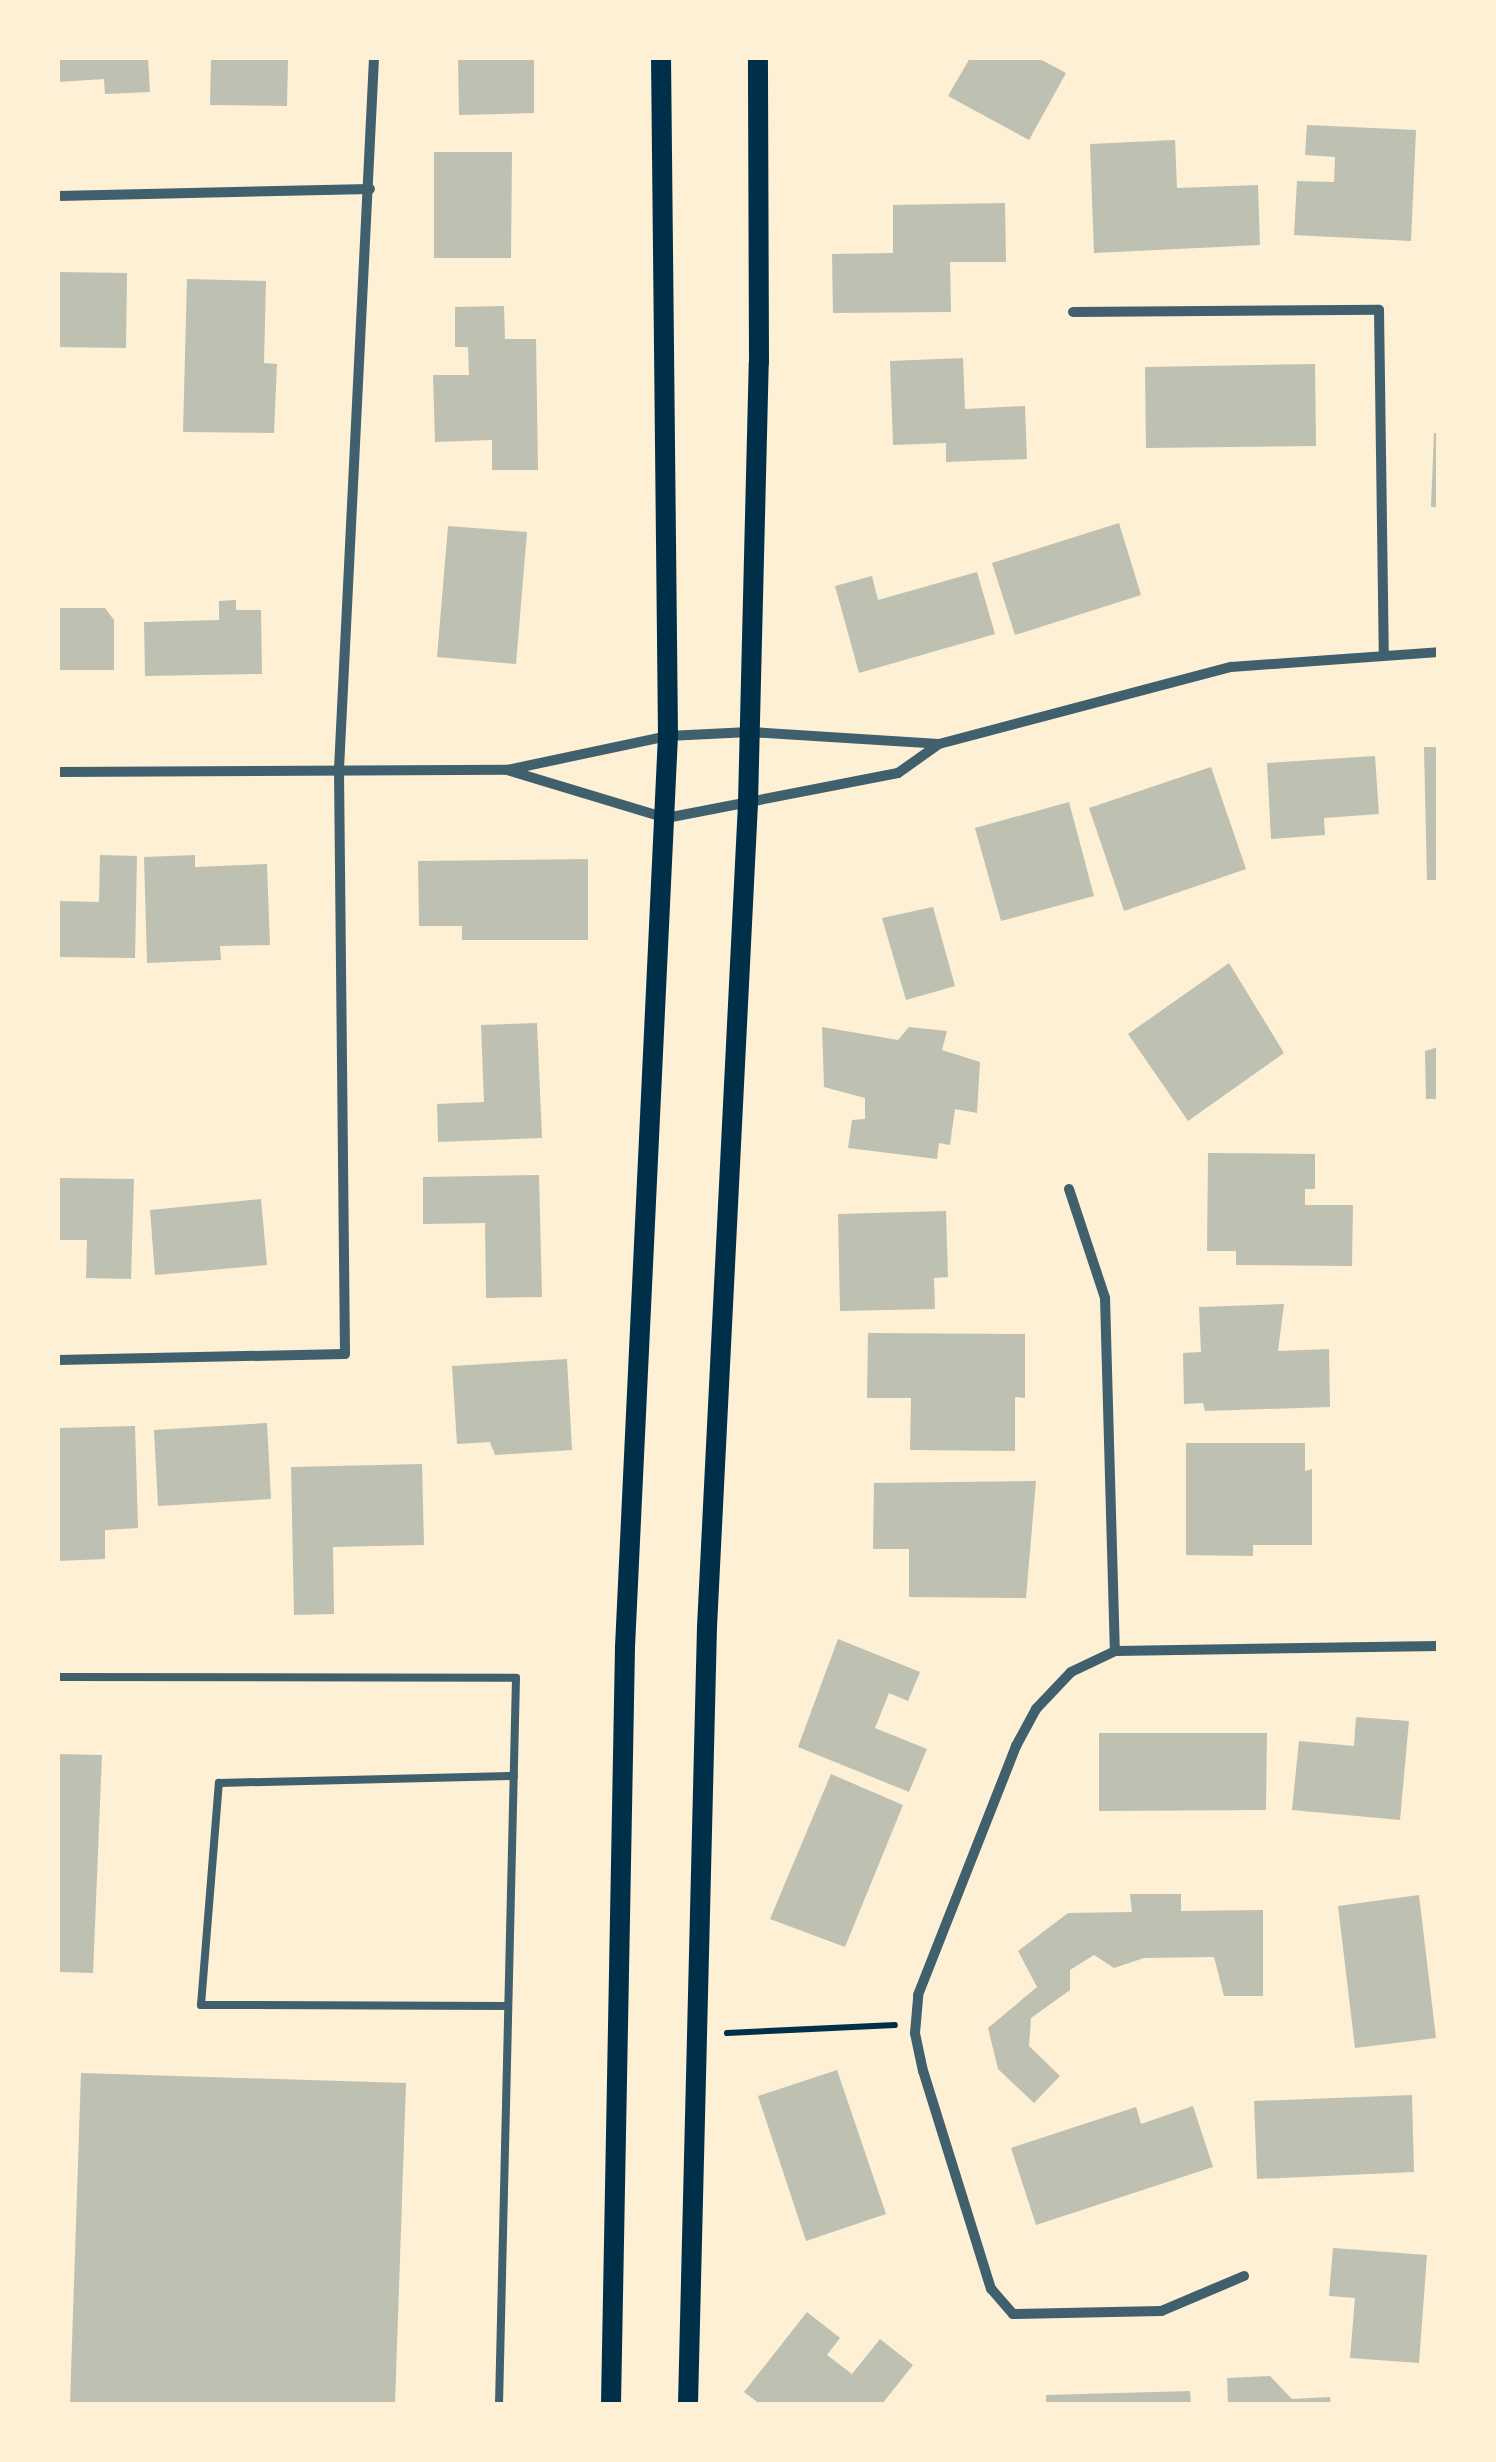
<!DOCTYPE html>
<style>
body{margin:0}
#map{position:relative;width:1496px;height:2462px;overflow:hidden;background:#fdf0d5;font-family:Rubik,sans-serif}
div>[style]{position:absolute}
.building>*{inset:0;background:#bec0b2}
.path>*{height:6px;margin:-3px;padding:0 3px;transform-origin:3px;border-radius:3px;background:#003049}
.service>*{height:8px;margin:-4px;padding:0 4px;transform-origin:4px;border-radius:4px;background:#3f606c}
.minor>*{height:10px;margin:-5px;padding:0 5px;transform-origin:5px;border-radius:5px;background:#3f606c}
.secondary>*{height:20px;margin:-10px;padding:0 10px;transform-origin:10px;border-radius:10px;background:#003049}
span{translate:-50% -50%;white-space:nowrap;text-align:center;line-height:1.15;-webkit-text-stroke:9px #fdf0d5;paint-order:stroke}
.frame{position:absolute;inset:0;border:60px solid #fdf0d5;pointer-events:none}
</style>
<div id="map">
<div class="building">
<div style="clip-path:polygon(58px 58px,148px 58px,150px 92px,105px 94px,104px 79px,58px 82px)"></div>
<div style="clip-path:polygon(211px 58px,288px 58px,287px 106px,210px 105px)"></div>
<div style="clip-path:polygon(458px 58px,534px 58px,534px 113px,459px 115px)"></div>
<div style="clip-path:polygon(970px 58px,1038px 58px,1066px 73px,1029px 140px,948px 96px)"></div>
<div style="clip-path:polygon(1307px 125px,1416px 130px,1411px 241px,1294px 235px,1297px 181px,1334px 182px,1335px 157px,1305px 155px)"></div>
<div style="clip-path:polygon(1175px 140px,1177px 188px,1258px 185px,1260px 245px,1094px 253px,1090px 144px)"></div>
<div style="clip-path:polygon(434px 152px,512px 152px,511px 258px,434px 258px)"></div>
<div style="clip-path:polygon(1005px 203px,1006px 262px,950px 262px,951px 312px,833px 313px,832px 254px,893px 253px,893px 205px)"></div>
<div style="clip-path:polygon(58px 272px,127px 273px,126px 348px,58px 347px)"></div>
<div style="clip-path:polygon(187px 279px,266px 281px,264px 363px,277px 364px,274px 433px,183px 432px)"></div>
<div style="clip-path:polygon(504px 306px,505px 339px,536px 339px,538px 470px,492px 470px,492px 440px,435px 442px,433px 375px,469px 375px,468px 347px,455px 347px,455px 307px)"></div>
<div style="clip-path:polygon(963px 358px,965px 409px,1025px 406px,1027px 459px,946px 462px,946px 443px,893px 445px,890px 361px)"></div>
<div style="clip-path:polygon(1315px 364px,1316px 446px,1146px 448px,1145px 367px)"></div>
<div style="clip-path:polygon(1434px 433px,1438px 433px,1438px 507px,1431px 507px)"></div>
<div style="clip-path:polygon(1119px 523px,1141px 595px,1015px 635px,992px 563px)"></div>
<div style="clip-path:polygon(448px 526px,527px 532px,516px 664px,437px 657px)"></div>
<div style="clip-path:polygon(977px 572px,995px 634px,859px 673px,835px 586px,872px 576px,878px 600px)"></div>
<div style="clip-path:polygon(236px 600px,236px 610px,261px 610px,262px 674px,145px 676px,144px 622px,219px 620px,219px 601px)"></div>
<div style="clip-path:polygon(58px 608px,105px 608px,114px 620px,114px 670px,58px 670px)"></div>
<div style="clip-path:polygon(1424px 747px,1438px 747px,1438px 880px,1427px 880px)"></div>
<div style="clip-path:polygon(1375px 756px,1379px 814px,1324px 818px,1325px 835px,1271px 839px,1267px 763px)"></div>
<div style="clip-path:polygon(1211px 767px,1246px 869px,1124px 911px,1089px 808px)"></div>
<div style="clip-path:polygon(1069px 802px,1094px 896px,1001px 921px,975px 828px)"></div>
<div style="clip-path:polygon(100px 855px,137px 856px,135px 958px,58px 957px,58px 901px,99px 902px)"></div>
<div style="clip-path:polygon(195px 855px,195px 867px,267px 864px,270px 945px,220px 946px,221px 960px,147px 963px,144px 857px)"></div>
<div style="clip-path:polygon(588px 859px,588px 940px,462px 940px,462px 926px,419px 926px,418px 861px)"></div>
<div style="clip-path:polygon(933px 907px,955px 986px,906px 1000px,882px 918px)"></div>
<div style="clip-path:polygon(1229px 963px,1284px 1053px,1188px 1121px,1128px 1034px)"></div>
<div style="clip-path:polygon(537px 1023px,542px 1138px,438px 1142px,437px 1104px,484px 1102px,481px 1025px)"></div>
<div style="clip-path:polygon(822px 1027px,898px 1040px,909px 1027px,947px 1031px,942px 1050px,980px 1062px,977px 1113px,955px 1109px,950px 1145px,939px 1143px,937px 1159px,848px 1148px,852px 1120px,865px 1119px,865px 1098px,824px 1087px)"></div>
<div style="clip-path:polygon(1438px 1047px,1438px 1099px,1426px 1099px,1425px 1051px)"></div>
<div style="clip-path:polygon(1208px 1153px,1315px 1154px,1315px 1189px,1305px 1189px,1305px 1205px,1353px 1205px,1352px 1266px,1236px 1265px,1236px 1251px,1207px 1251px)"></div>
<div style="clip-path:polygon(539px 1175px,542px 1297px,486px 1298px,485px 1223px,423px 1224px,423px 1177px)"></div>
<div style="clip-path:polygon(58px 1178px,134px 1179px,131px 1279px,86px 1278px,87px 1240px,58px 1240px)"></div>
<div style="clip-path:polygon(261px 1199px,267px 1265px,155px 1275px,150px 1210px)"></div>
<div style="clip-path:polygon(946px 1211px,948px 1277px,934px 1278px,935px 1309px,840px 1311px,838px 1214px)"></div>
<div style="clip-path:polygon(1284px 1304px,1278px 1351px,1329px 1349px,1330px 1407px,1205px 1411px,1203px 1403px,1184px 1404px,1183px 1353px,1201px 1352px,1199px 1307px)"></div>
<div style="clip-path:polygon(868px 1333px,1025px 1334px,1025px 1398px,1015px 1397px,1015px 1451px,910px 1450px,911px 1398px,867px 1398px)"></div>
<div style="clip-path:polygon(567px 1359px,572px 1450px,495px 1455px,490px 1442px,457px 1444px,452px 1366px)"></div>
<div style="clip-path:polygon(267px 1423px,271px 1499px,158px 1506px,154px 1430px)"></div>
<div style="clip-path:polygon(135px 1426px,138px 1528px,105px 1530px,105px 1559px,58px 1561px,58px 1428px)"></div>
<div style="clip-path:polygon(1186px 1443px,1305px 1443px,1305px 1471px,1312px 1469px,1312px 1545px,1253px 1545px,1253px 1556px,1186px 1555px)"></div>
<div style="clip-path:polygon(422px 1464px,424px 1545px,333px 1547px,334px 1614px,294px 1615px,291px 1467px)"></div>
<div style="clip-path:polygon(1036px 1481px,1026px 1598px,909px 1597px,909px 1549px,873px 1549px,874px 1483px)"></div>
<div style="clip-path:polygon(838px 1639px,920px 1672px,908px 1701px,889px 1693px,875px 1728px,927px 1749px,909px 1792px,798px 1747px)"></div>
<div style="clip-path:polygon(1356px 1717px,1409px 1721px,1400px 1820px,1292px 1810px,1299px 1741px,1354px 1746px)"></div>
<div style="clip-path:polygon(1099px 1733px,1267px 1733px,1266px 1810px,1099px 1811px)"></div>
<div style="clip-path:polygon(58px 1754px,102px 1755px,93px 1973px,58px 1972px)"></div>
<div style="clip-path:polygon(831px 1774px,903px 1805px,845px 1947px,770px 1919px)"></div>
<div style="clip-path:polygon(1130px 1894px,1181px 1894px,1181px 1911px,1263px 1910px,1263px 1996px,1224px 1996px,1214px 1957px,1144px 1958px,1114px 1968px,1094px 1955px,1070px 1970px,1070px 1990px,1031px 2018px,1029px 2046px,1060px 2076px,1034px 2103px,998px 2069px,988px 2028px,1037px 1987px,1018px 1951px,1068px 1913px,1132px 1912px)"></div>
<div style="clip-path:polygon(1419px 1895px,1436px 2038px,1355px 2048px,1338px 1906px)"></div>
<div style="clip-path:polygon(837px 2070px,886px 2214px,806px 2241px,758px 2096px)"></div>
<div style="clip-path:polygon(81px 2073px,406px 2083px,395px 2404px,70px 2404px)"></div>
<div style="clip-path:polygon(1412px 2095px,1414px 2172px,1257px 2179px,1254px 2101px)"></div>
<div style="clip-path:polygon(1193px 2106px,1213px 2167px,1036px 2225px,1011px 2148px,1136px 2107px,1141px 2124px)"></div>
<div style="clip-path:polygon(1333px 2248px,1427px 2255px,1419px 2363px,1350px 2358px,1355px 2298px,1329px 2296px)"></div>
<div style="clip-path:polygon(807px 2312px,840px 2338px,827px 2355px,852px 2374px,880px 2339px,913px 2365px,882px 2404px,760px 2404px,744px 2392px)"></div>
<div style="clip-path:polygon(1270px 2376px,1292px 2399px,1330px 2397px,1331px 2404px,1228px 2404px,1227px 2378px)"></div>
<div style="clip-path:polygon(1190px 2391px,1191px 2404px,1046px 2404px,1046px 2395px)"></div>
</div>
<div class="path">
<div style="left:727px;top:2033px;width:168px;rotate:-2.7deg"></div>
</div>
<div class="service">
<div style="left:58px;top:1677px;width:458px;rotate:0.1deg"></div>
<div style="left:516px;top:1678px;width:726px;rotate:91.34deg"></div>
<div style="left:508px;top:2006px;width:307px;rotate:-179.8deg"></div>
<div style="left:201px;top:2005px;width:223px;rotate:-85.4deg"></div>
<div style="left:219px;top:1783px;width:295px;rotate:-1.4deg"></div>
</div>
<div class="minor">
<div style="left:58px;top:196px;width:312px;rotate:-1.3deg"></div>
<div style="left:1073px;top:312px;width:306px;rotate:-0.4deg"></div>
<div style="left:1379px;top:310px;width:343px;rotate:89.2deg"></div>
<div style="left:939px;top:744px;width:302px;rotate:-14.8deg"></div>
<div style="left:1231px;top:667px;width:208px;rotate:-4.1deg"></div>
<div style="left:58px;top:772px;width:449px;rotate:-0.3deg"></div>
<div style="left:507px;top:770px;width:165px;rotate:-11.9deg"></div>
<div style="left:668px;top:736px;width:82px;rotate:-2.8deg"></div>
<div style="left:750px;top:732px;width:189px;rotate:3.6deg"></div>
<div style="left:939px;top:744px;width:50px;rotate:144.7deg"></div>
<div style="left:898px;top:773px;width:236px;rotate:169deg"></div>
<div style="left:666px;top:818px;width:166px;rotate:-163.2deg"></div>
<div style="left:1069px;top:1189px;width:115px;rotate:71.7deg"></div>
<div style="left:1105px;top:1298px;width:353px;rotate:88.4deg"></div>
<div style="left:58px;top:1360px;width:287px;rotate:-1.2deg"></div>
<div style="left:345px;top:1354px;width:585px;rotate:-90.59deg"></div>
<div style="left:339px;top:769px;width:712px;rotate:-87.18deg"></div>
<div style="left:1244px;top:2276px;width:90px;rotate:157.1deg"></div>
<div style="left:1161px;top:2311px;width:148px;rotate:178.8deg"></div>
<div style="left:1013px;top:2314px;width:33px;rotate:-131deg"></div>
<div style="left:991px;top:2289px;width:228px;rotate:-107.3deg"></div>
<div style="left:923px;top:2071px;width:39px;rotate:-102deg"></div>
<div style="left:915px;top:2033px;width:38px;rotate:-85deg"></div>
<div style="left:918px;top:1995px;width:268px;rotate:-68.5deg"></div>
<div style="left:1016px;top:1746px;width:42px;rotate:-61.6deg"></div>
<div style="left:1036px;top:1709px;width:51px;rotate:-46.6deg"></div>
<div style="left:1071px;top:1672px;width:49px;rotate:-25.5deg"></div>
<div style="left:1115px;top:1651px;width:323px;rotate:-0.9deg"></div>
</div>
<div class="secondary">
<div style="left:611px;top:2404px;width:757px;rotate:-88.94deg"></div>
<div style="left:625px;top:1647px;width:912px;rotate:-87.3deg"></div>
<div style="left:668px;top:736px;width:678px;rotate:-90.59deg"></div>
<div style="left:688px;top:2404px;width:777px;rotate:-88.6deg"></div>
<div style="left:707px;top:1627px;width:825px;rotate:-87.15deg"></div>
<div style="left:748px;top:803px;width:441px;rotate:-88.6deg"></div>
<div style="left:759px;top:362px;width:304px;rotate:-90.2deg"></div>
</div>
<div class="frame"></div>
</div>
